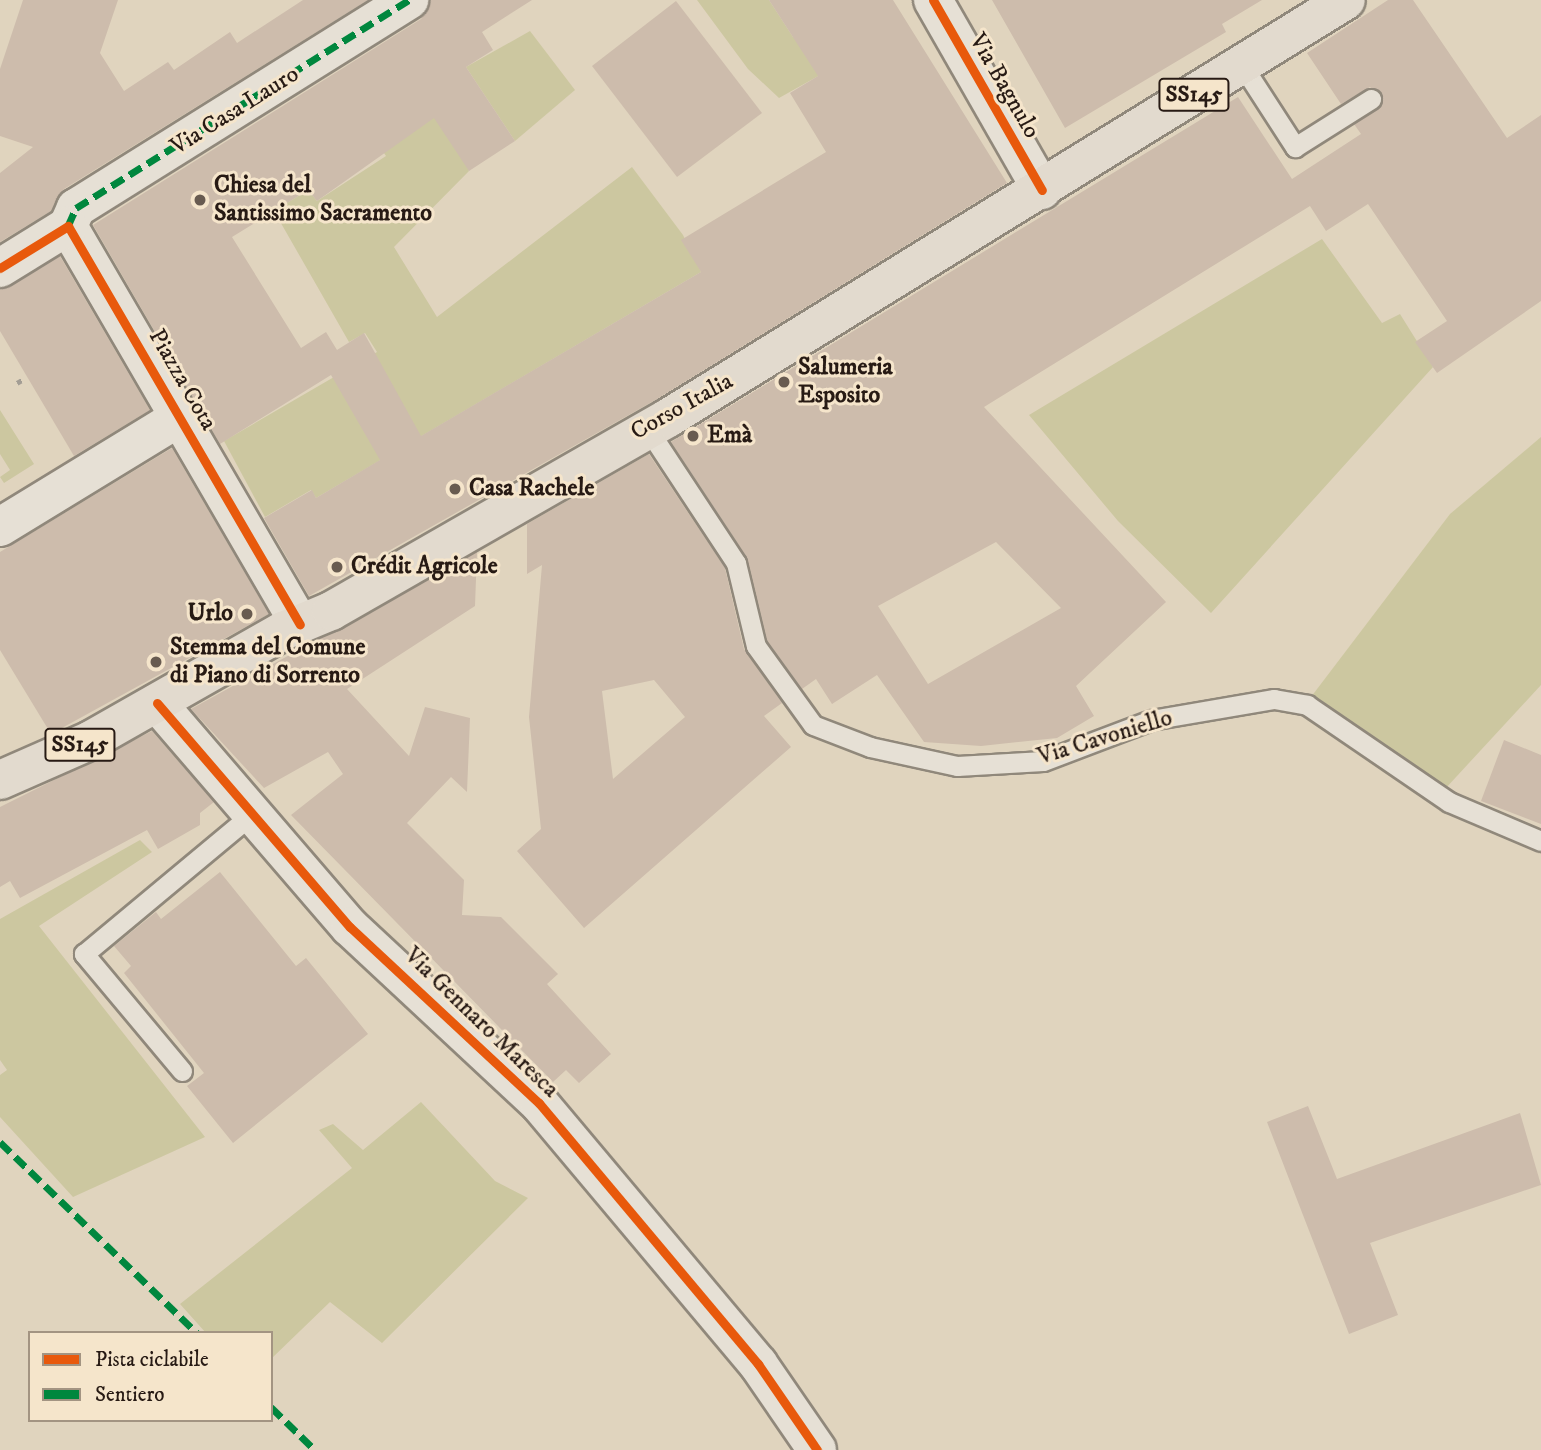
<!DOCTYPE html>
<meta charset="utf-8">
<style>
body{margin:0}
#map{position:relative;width:1541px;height:1450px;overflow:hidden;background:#e0d4be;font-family:"IM FELL DW Pica",serif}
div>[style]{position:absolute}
.green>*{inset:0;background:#ccc7a0}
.building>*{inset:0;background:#cdbcac}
.path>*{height:4.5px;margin-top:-2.25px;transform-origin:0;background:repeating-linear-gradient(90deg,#a39d94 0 5px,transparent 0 8.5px)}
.roads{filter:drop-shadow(2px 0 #90887b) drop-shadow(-2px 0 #90887b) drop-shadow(0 2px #90887b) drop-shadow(0 -2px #90887b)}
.lane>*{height:19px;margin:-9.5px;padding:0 9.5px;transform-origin:9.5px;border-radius:9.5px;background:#e6e0d5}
.street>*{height:38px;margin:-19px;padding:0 19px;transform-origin:19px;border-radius:19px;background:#e6e0d5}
.primary>*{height:38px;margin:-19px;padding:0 19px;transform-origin:19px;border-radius:19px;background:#e2dace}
.quiet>*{height:7px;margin-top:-3.5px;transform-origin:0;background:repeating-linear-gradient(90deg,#00873e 0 14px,transparent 0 21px)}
.cycleway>*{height:9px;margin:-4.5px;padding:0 4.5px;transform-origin:4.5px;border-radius:4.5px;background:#e8590c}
.dots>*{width:19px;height:19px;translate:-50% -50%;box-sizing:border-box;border:4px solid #f5e5cb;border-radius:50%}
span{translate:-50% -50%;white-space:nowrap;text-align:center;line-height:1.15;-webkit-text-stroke:6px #f5e5cb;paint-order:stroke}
.shield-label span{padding:2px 5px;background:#f5e5cb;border:2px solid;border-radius:5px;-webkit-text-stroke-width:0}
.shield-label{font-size:23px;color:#271a14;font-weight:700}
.street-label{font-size:24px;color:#271a14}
.poi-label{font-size:24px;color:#271a14;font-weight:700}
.left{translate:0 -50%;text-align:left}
.right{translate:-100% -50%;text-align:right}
.legend{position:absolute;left:28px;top:1331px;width:245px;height:91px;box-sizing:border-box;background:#f5e5cb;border:2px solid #a39482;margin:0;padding:9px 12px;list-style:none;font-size:21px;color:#271a14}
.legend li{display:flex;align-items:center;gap:14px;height:35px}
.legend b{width:35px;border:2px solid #a39482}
</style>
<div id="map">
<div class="green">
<div style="clip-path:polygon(697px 0,769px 0,793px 37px,813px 26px,838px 65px,779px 98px,748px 69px)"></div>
<div style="clip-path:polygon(530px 31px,575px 90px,515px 141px,466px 67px)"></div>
<div style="clip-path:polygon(431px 85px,469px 171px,394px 247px,437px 317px,632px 167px,683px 235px,701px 272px,316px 498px,311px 490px,265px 517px,224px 441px,377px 352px,365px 333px,349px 342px,274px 211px,308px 190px,317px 201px,386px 156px,382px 150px)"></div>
<div style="clip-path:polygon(1322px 239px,1382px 323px,1400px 314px,1433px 367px,1211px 613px,1118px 521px,1029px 415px)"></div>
<div style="clip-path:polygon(0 410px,34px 464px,4px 483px,0 477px,10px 470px,0 454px)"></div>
<div style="clip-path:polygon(1541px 437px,1541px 685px,1445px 789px,1311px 697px,1450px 514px)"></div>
<div style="clip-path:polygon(140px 840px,152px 852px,39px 926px,205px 1137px,73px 1197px,0 1117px,0 1075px,7px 1070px,0 1060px,0 919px)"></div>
<div style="clip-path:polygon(421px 1102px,495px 1181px,528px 1198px,382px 1343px,330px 1302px,271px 1359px,271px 1333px,206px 1333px,180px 1304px,352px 1168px,319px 1130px,333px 1124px,363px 1150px)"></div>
</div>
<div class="building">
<div style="clip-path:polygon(23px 0,118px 0,100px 53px,124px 91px,168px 62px,174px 70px,230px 32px,237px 43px,303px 0,368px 0,64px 189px,51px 211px,0 242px,0 173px,33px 147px,0 136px,0 69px)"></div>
<div style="clip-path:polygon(431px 0,532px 0,482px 32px,493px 50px,466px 67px,515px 141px,469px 171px,434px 118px,317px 201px,308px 190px,232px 237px,301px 348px,326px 332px,337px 350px,364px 333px,421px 436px,701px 272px,681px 240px,826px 152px,790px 93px,818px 76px,769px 0,893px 0,1007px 183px,657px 399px,309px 596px,264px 518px,312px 490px,316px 498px,380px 460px,331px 375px,220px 444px,93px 225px,421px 19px)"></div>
<div style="clip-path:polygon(992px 0,1262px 0,1222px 24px,1226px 32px,1065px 128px)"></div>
<div style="clip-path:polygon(evenodd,1388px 0,1413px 0,1507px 138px,1541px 115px,1541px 301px,1437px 373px,1415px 342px,1447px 321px,1368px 204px,1326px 231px,1310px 206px,984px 407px,1166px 602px,1076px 686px,1094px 716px,1057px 738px,981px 746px,924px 742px,877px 675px,832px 704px,816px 679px,802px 689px,767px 641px,746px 556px,671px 442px,1238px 97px,1292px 179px,1361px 134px,1354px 124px,1383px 99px,1370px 87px,1341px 104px,1307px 53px,1388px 0,996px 542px,1061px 608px,928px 684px,878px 606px,996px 542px)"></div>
<div style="clip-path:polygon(676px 1px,762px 113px,677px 177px,592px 66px)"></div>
<div style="clip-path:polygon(60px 256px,150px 410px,74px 456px,0 331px,0 290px)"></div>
<div style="clip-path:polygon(172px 448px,269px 614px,51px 734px,0 650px,0 552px)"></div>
<div style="clip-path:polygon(evenodd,649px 454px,725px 568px,744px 649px,782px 703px,764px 716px,791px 747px,584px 928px,517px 851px,541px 829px,529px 717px,542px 565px,527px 574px,527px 524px,649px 454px,654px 680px,685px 717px,613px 779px,602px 691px,654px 680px)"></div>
<div style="clip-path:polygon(477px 552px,475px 606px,347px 689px,409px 756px,425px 707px,470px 718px,467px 792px,451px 777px,407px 823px,464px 880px,462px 915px,501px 917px,558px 974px,547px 984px,611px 1054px,579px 1083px,566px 1070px,553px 1082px,291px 815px,343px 774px,328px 752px,264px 788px,191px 709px)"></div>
<div style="clip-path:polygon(152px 731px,214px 802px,200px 813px,200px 825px,158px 849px,147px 830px,20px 898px,10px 881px,0 887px,0 807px)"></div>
<div style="clip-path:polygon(1504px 740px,1541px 755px,1541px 824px,1481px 801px)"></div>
<div style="clip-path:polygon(220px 872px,296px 966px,306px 958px,368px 1034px,233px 1143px,187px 1086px,204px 1073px,124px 973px,131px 966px,114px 946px,156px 912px,161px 919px)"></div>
<div style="clip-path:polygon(1308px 1106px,1337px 1179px,1520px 1113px,1541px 1185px,1370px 1243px,1398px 1315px,1349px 1334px,1267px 1122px)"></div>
</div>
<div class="path">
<div style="left:17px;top:383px;width:6px;rotate:-31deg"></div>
</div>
<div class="roads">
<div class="lane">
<div style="left:1242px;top:65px;width:98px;rotate:57.1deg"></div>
<div style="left:1295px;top:147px;width:90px;rotate:-32.3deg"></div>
<div style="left:647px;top:428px;width:162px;rotate:56.6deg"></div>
<div style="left:736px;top:563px;width:85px;rotate:76.5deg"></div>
<div style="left:756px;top:646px;width:97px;rotate:54.2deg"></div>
<div style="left:813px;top:725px;width:61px;rotate:21.1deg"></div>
<div style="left:870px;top:747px;width:89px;rotate:12.3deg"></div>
<div style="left:957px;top:766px;width:86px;rotate:-3.3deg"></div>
<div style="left:1043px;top:761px;width:116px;rotate:-20.8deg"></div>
<div style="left:1151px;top:720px;width:125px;rotate:-9.7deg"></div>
<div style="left:1274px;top:699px;width:34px;rotate:10deg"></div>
<div style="left:1307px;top:705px;width:172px;rotate:34.3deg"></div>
<div style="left:1449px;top:802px;width:100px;rotate:23deg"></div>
<div style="left:182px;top:1071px;width:153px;rotate:-129.9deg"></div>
<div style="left:84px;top:954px;width:220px;rotate:-39.8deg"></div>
</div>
<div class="street">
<div style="left:933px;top:0;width:219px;rotate:60.2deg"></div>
<div style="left:68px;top:226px;width:461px;rotate:59.8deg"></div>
<div style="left:68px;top:226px;width:20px;rotate:-66deg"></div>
<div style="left:76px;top:208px;width:393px;rotate:-32deg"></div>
<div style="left:0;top:268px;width:80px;rotate:-31.7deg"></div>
<div style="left:0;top:527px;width:211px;rotate:-31.4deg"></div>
<div style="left:157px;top:703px;width:296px;rotate:49.3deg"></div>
<div style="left:350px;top:927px;width:258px;rotate:43deg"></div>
<div style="left:539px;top:1103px;width:341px;rotate:50deg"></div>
<div style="left:758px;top:1364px;width:104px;rotate:55.5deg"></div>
</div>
<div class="primary">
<div style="left:0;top:780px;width:99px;rotate:-23.7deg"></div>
<div style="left:91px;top:740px;width:221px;rotate:-29.6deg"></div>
<div style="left:283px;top:631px;width:52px;rotate:-22.6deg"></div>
<div style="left:331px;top:611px;width:388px;rotate:-29.8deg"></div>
<div style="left:668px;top:418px;width:796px;rotate:-31.65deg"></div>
</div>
</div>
<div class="quiet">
<div style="left:68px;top:226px;width:20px;rotate:-66deg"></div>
<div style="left:76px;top:208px;width:393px;rotate:-32deg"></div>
<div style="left:0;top:1142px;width:274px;rotate:44.1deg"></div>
<div style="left:271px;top:1407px;width:62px;rotate:44.3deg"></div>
</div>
<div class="cycleway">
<div style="left:933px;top:0;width:219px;rotate:60.2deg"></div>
<div style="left:0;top:268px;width:80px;rotate:-31.7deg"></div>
<div style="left:68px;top:226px;width:461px;rotate:59.8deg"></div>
<div style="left:157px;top:703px;width:296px;rotate:49.3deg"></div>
<div style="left:350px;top:927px;width:258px;rotate:43deg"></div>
<div style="left:539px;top:1103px;width:341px;rotate:50deg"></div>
<div style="left:758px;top:1364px;width:104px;rotate:55.5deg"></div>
</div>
<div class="dots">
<div style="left:200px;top:200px;background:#685b50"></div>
<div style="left:784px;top:382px;background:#685b50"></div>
<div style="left:693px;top:436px;background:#685b50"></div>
<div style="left:455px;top:489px;background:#685b50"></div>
<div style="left:337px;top:567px;background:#685b50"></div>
<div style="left:247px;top:614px;background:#685b50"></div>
<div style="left:156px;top:662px;background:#685b50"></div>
</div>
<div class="shield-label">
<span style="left:1194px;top:95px">SS145</span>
<span style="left:80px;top:745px">SS145</span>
</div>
<div class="street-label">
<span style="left:1004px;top:86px;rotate:60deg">Via Bagnulo</span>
<span style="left:235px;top:111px;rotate:-32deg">Via Casa Lauro</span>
<span style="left:182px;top:380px;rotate:60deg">Piazza Cota</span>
<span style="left:682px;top:407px;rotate:-29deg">Corso Italia</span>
<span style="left:1105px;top:738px;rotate:-17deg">Via Cavoniello</span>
<span style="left:481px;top:1023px;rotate:44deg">Via Gennaro Maresca</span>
</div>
<div class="poi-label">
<span class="left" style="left:214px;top:200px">Chiesa del<br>Santissimo Sacramento</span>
<span class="left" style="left:798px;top:382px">Salumeria<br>Esposito</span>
<span class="left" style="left:707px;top:436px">Emà</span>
<span class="left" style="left:469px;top:489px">Casa Rachele</span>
<span class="left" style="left:351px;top:567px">Crédit Agricole</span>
<span class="right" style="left:233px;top:614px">Urlo</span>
<span class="left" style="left:170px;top:662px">Stemma del Comune<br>di Piano di Sorrento</span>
</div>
<ul class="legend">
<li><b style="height:9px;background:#e8590c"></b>Pista ciclabile</li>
<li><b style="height:9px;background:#00873e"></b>Sentiero</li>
</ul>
</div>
